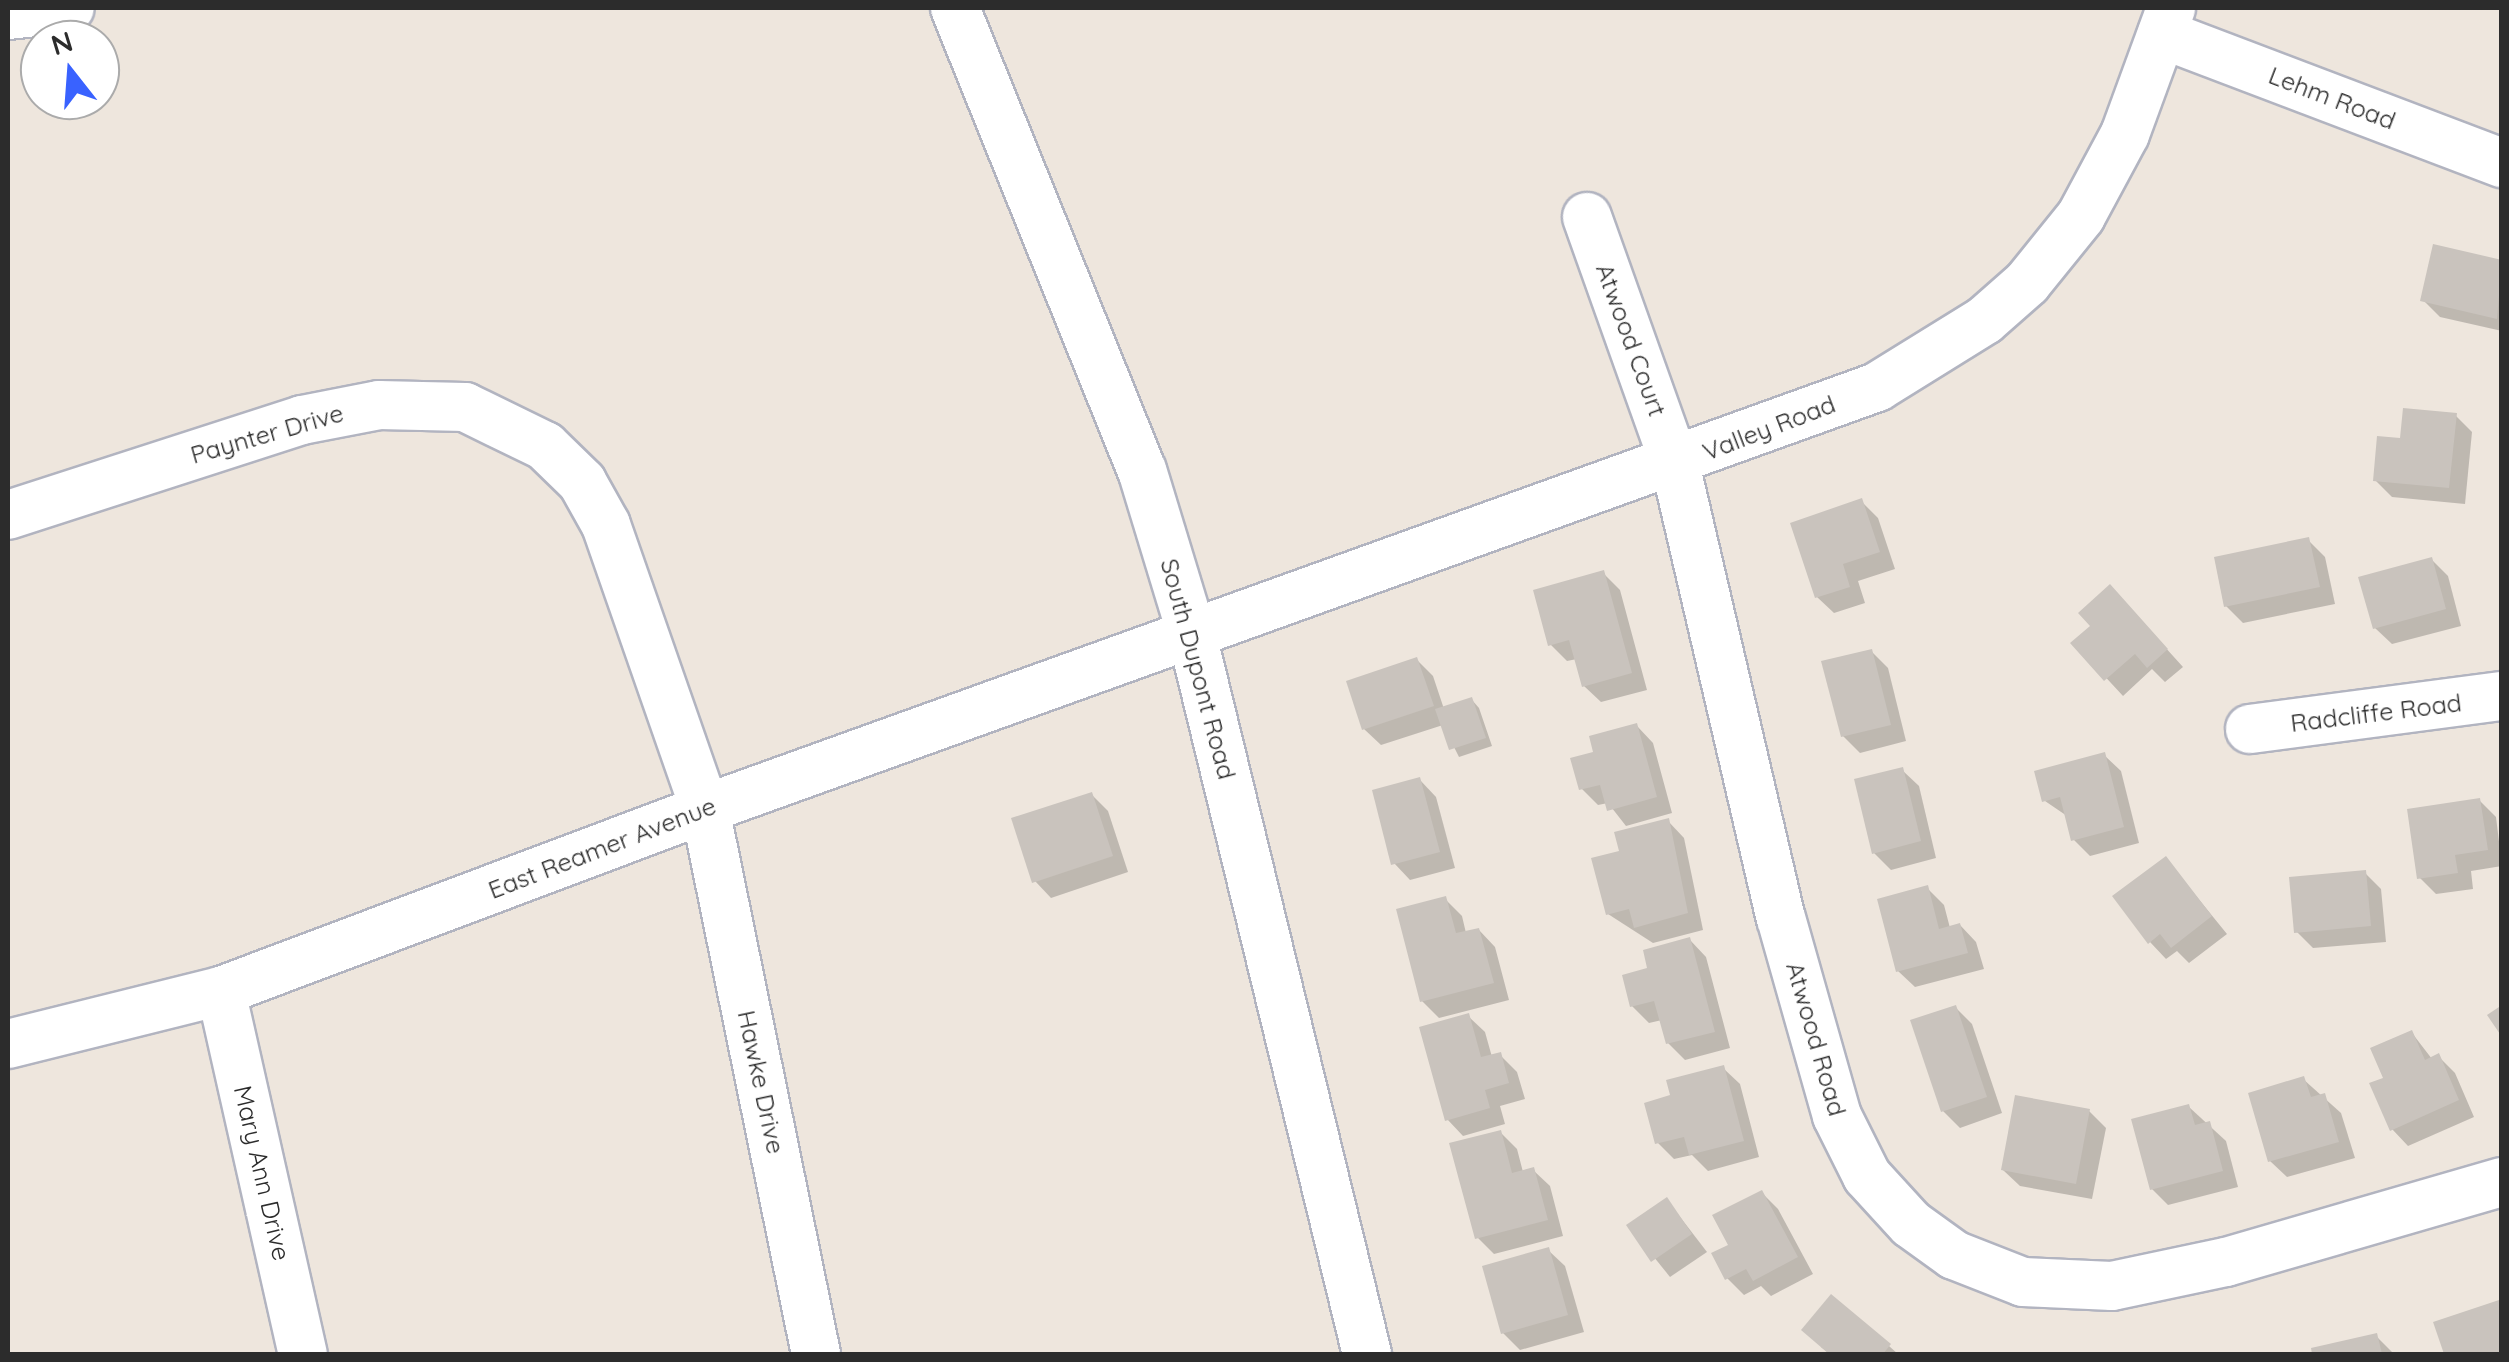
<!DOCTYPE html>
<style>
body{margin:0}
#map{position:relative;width:2509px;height:1362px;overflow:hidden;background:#eee6dd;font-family:Quicksand,sans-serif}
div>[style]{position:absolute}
.shadow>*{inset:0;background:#0003}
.building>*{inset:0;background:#c9c3bd}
.roads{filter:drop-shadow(2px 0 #b2b4c0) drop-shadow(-2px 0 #b2b4c0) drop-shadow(0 2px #b2b4c0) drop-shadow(0 -2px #b2b4c0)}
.minor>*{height:48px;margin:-24px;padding:0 24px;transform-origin:24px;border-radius:24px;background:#fff}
span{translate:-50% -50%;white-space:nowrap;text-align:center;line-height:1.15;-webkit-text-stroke:10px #fff;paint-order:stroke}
.street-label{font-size:25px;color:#2c2c2c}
.frame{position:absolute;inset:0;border:10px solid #2c2c2c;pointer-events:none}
.north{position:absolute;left:20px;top:20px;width:100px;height:100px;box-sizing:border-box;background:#fff;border:2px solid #ababab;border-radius:50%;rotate:343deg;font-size:28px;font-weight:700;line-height:40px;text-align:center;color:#2c2c2c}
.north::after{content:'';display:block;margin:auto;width:35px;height:45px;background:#3962ff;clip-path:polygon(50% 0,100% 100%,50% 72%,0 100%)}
</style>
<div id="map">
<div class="shadow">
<div style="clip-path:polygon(2502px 262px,2502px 331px,2440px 317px,2423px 300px)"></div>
<div style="clip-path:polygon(2455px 415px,2472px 432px,2465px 504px,2392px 497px,2375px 480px,2402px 441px)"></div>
<div style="clip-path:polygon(1861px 501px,1878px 518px,1895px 569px,1858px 581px,1865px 603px,1834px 613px,1817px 597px)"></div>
<div style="clip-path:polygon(2308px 540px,2325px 557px,2335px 604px,2243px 623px,2226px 606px)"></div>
<div style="clip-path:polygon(2432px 560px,2448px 576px,2461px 626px,2392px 644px,2375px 628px)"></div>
<div style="clip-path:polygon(1603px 573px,1620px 590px,1647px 690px,1601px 702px,1584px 686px,1577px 659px,1567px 661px,1550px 644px)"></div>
<div style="clip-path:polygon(2126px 604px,2183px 667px,2165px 682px,2152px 669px,2123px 696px,2074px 643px)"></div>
<div style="clip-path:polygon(1871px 651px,1888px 668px,1906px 741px,1860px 753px,1843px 736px)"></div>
<div style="clip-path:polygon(1417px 660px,1433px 676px,1444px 709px,1472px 700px,1479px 708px,1492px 746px,1459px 757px,1443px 725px,1381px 745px,1364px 729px)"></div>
<div style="clip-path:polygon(1637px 726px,1653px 743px,1672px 813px,1626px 826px,1608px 803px,1598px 805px,1581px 788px,1596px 754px)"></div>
<div style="clip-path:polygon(2104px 755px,2121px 771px,2139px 843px,2090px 856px,2073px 839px,2067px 816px,2045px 801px)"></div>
<div style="clip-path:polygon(1902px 770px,1919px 786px,1936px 858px,1891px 870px,1874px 853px)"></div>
<div style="clip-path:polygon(1420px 780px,1436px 797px,1455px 868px,1410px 880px,1394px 863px)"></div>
<div style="clip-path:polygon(1091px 794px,1108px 811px,1128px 872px,1051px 898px,1035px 881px)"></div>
<div style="clip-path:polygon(2479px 800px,2496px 817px,2502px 866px,2471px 871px,2473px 889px,2436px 894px,2420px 878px)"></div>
<div style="clip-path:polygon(1668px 821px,1684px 838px,1703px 930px,1653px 943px,1608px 914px,1622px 853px)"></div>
<div style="clip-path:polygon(2166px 859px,2227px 934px,2189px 963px,2177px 951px,2166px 959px,2150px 942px)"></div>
<div style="clip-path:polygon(2365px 873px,2381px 889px,2386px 942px,2313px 948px,2297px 932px)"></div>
<div style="clip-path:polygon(1927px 888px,1944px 905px,1950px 928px,1960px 925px,1976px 942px,1984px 969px,1915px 987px,1898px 971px)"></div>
<div style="clip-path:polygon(1445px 899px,1462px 916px,1466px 933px,1479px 930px,1495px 947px,1509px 1000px,1439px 1018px,1422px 1001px)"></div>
<div style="clip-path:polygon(1690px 940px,1706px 957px,1730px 1048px,1685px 1060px,1668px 1043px,1662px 1020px,1649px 1023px,1632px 1006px,1650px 970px)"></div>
<div style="clip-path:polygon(1955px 1007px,1972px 1024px,2002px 1113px,1960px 1128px,1943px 1111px)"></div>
<div style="clip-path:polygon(1468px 1016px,1485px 1032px,1492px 1057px,1500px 1055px,1517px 1072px,1525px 1099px,1500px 1106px,1505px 1124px,1463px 1136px,1447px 1119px)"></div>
<div style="clip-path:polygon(2412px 1033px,2432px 1059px,2438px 1056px,2455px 1073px,2474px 1117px,2408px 1146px,2392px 1129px,2386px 1079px)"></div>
<div style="clip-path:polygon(1723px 1068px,1740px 1084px,1759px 1157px,1708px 1171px,1692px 1155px,1674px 1159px,1657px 1142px,1673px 1097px)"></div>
<div style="clip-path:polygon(2303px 1079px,2341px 1113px,2355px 1158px,2287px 1177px,2270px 1161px)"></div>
<div style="clip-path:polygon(2189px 1107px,2226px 1141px,2238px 1187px,2168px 1205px,2152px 1189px)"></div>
<div style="clip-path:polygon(2089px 1111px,2106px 1128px,2092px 1199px,2020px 1186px,2003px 1170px)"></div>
<div style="clip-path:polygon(1500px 1132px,1517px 1149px,1523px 1172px,1533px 1170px,1550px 1186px,1563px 1236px,1494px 1254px,1477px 1237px)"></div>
<div style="clip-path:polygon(1762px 1193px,1778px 1209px,1813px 1274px,1771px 1296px,1761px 1286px,1744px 1295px,1727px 1278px,1731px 1246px)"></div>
<div style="clip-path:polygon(1667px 1200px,1707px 1252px,1670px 1277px,1629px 1226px)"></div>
<div style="clip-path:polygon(1548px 1250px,1565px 1266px,1584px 1332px,1520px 1350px,1503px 1333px)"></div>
<div style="clip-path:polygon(1831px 1298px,1889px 1346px,1898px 1354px,1830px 1354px,1821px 1347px)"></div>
<div style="clip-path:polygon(2376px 1336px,2394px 1354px,2315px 1354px,2314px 1350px)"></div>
</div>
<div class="building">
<div style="clip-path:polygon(2433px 244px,2502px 260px,2497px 319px,2420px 301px)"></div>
<div style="clip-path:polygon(2403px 408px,2457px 413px,2449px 488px,2373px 481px,2377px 436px,2400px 438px)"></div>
<div style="clip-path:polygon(1862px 498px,1880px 552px,1843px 564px,1850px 587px,1815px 598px,1790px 523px)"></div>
<div style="clip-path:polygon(2309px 537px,2320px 587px,2224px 607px,2214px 557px)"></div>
<div style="clip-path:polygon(2432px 557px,2446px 609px,2373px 629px,2358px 577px)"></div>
<div style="clip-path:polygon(1604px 570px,1632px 673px,1582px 687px,1569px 640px,1548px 646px,1533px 590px)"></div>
<div style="clip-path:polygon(2110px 584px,2168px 649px,2147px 668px,2135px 654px,2104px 681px,2070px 643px,2090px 626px,2078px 613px)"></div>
<div style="clip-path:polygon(1872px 649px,1891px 725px,1841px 737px,1821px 661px)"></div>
<div style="clip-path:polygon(1417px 657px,1434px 706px,1362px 730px,1346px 681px)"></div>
<div style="clip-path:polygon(1472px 697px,1486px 738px,1449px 750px,1435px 709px)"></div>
<div style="clip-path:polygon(1637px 723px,1657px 797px,1607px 811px,1600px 785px,1579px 790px,1570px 758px,1593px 752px,1589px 736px)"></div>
<div style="clip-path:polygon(2105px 752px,2124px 827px,2071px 841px,2060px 797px,2042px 802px,2034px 771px)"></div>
<div style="clip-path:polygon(1903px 767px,1921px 841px,1872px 854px,1854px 779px)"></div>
<div style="clip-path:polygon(1420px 777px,1440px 852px,1391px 865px,1372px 790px)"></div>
<div style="clip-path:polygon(1092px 792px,1113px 856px,1032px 883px,1011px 818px)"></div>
<div style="clip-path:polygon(2480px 798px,2488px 850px,2455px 855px,2458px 873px,2417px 879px,2407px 809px)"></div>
<div style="clip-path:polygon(1669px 818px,1688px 913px,1634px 928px,1629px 909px,1606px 915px,1591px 858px,1619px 851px,1614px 832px)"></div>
<div style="clip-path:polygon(2166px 856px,2212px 916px,2171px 948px,2160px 934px,2148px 944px,2112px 896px)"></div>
<div style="clip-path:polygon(2366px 870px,2371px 926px,2294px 933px,2289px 877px)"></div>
<div style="clip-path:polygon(1928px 885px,1939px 929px,1960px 923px,1968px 953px,1896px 972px,1877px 899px)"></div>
<div style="clip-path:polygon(1446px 896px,1456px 933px,1479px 928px,1494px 983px,1420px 1002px,1396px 909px)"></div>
<div style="clip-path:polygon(1690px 937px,1715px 1032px,1666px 1044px,1654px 1001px,1630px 1007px,1622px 975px,1647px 968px,1643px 950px)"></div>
<div style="clip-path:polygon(1956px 1005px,1987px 1097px,1941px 1112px,1910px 1020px)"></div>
<div style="clip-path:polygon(2502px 1005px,2502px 1037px,2487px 1015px)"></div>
<div style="clip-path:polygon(1469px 1013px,1481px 1057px,1501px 1052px,1509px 1083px,1485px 1090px,1490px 1108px,1445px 1121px,1419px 1027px)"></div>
<div style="clip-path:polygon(2412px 1030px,2425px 1060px,2439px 1053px,2459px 1100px,2390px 1131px,2369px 1083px,2383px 1078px,2370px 1048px)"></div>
<div style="clip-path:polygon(1724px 1065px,1744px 1141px,1689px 1155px,1684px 1137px,1655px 1144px,1644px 1103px,1670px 1095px,1666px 1080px)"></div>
<div style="clip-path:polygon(2304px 1076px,2311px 1097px,2325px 1093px,2339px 1142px,2268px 1162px,2248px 1093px)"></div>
<div style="clip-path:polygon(2015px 1095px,2090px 1109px,2076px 1184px,2001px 1170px)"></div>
<div style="clip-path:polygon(2189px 1104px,2195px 1125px,2210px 1121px,2223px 1171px,2150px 1190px,2131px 1119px)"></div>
<div style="clip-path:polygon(1501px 1130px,1512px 1173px,1534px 1167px,1548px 1220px,1475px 1239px,1449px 1143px)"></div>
<div style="clip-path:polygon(1762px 1190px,1798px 1257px,1753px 1281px,1746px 1269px,1725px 1280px,1711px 1253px,1728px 1245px,1712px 1215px)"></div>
<div style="clip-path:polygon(1667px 1197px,1692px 1234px,1651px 1262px,1626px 1225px)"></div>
<div style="clip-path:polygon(1549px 1247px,1568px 1315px,1501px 1334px,1482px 1266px)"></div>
<div style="clip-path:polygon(1831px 1294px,1891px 1344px,1883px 1354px,1829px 1354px,1801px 1330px)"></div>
<div style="clip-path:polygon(2502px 1299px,2502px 1354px,2444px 1354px,2433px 1322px)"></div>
<div style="clip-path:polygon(2377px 1333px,2382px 1354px,2312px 1354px,2311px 1348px)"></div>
</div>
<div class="roads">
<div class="minor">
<div style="left:955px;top:8px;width:498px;rotate:68deg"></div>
<div style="left:1142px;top:470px;width:172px;rotate:73.1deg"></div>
<div style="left:1192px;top:635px;width:740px;rotate:76.32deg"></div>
<div style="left:8px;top:15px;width:62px;rotate:-6.4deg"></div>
<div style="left:2162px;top:34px;width:364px;rotate:20.8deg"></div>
<div style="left:1587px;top:217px;width:262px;rotate:70.4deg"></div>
<div style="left:1675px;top:464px;width:466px;rotate:76.9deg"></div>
<div style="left:1781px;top:918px;width:206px;rotate:74.2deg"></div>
<div style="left:1837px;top:1116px;width:67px;rotate:63.4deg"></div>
<div style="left:1867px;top:1176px;width:65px;rotate:47.5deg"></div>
<div style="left:1911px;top:1224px;width:53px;rotate:35.8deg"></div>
<div style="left:1954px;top:1255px;width:74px;rotate:21.4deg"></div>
<div style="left:2023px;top:1282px;width:89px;rotate:2.6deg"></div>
<div style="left:2112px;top:1286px;width:116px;rotate:-11.9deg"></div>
<div style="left:2226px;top:1262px;width:287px;rotate:-16.2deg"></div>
<div style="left:8px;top:515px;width:309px;rotate:-17.9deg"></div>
<div style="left:302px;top:420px;width:78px;rotate:-11deg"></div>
<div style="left:379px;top:405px;width:86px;rotate:1.3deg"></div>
<div style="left:465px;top:407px;width:89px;rotate:26deg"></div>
<div style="left:545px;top:446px;width:52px;rotate:44.2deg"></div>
<div style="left:582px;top:482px;width:49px;rotate:60.8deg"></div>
<div style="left:606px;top:525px;width:301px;rotate:70.8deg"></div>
<div style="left:705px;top:809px;width:556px;rotate:78.49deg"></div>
<div style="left:2250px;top:729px;width:254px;rotate:-7.5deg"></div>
<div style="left:221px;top:991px;width:372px;rotate:77.3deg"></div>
<div style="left:8px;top:1044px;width:219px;rotate:-14deg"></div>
<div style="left:221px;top:991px;width:517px;rotate:-20.61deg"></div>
<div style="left:705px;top:809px;width:1246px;rotate:-19.8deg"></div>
<div style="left:1877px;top:387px;width:127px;rotate:-31.8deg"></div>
<div style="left:1985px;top:320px;width:56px;rotate:-41.4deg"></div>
<div style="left:2027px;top:283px;width:86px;rotate:-51.1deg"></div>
<div style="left:2081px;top:216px;width:93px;rotate:-61.8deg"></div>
<div style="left:2125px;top:134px;width:134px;rotate:-69.9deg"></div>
</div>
</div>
<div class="street-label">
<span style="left:2332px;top:98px;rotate:21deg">Lehm Road</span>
<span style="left:1631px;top:340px;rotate:70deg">Atwood Court</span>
<span style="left:1769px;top:428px;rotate:-21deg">Valley Road</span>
<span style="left:267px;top:434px;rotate:-16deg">Paynter Drive</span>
<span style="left:1198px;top:669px;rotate:75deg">South Dupont Road</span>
<span style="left:2376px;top:713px;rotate:-7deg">Radcliffe Road</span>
<span style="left:602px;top:848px;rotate:-21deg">East Reamer Avenue</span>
<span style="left:1816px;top:1039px;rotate:74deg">Atwood Road</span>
<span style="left:761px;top:1082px;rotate:78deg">Hawke Drive</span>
<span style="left:262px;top:1173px;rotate:77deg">Mary Ann Drive</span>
</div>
<div class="frame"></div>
<div class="north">N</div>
</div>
